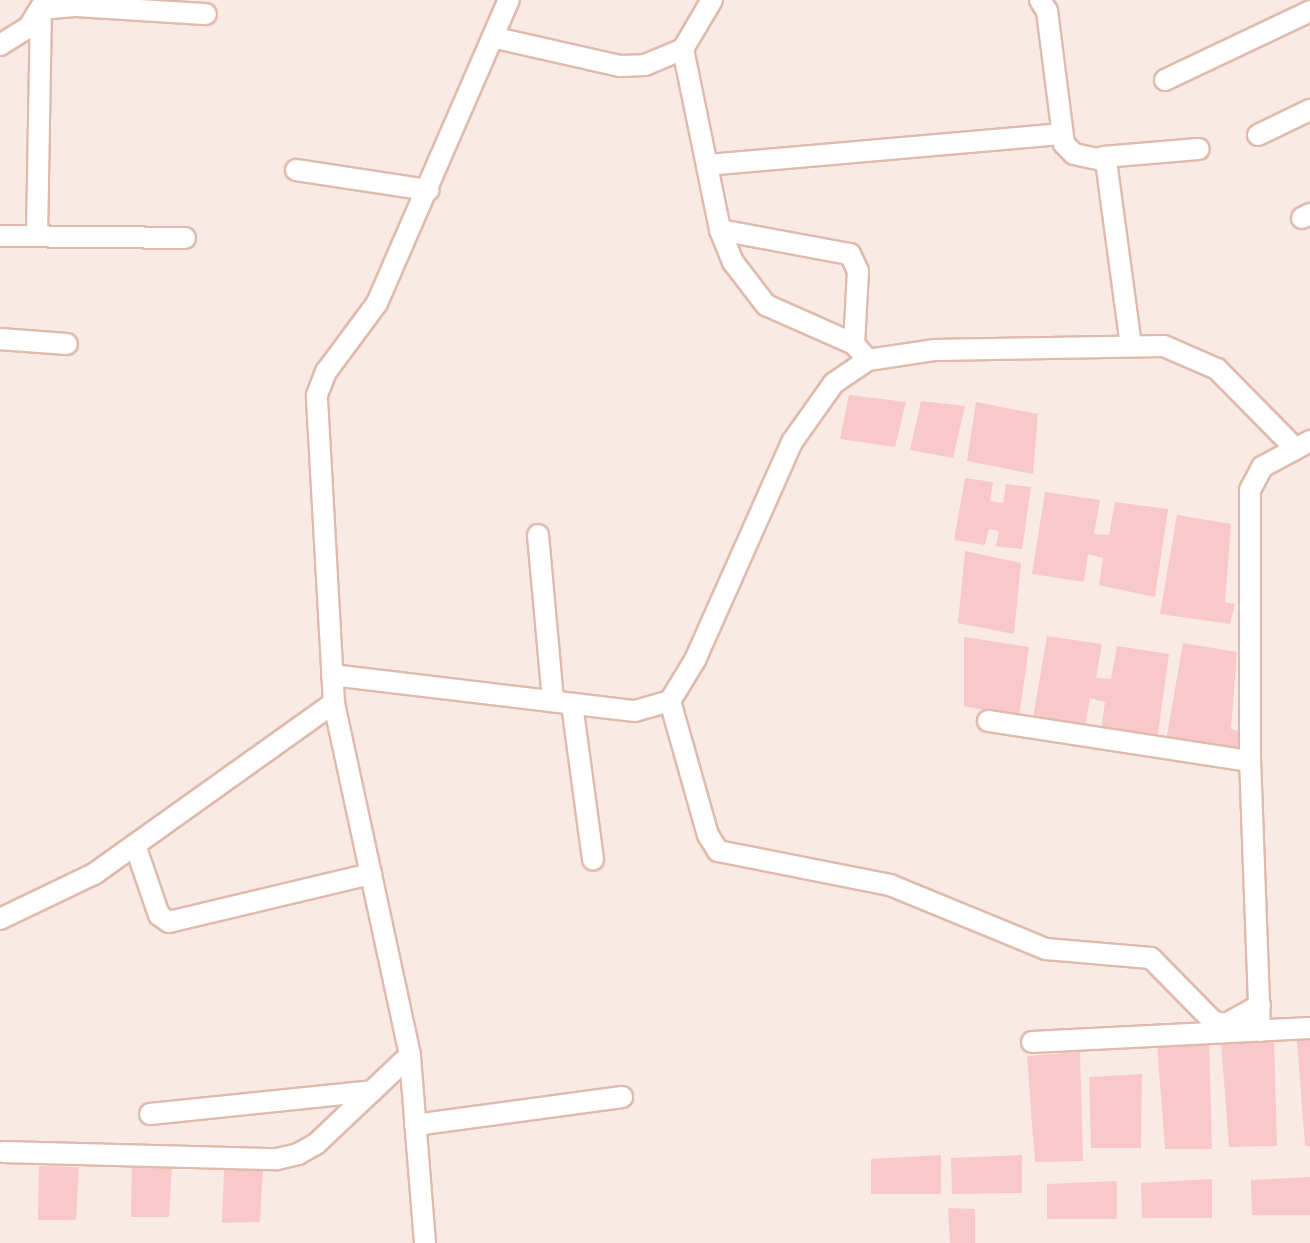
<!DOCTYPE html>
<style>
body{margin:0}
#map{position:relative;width:1310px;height:1243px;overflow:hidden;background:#f9eae5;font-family:Merriweather,serif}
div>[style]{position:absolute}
.building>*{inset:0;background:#f9c8c8}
.roads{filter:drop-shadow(2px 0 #dfbbad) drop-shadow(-2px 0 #dfbbad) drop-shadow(0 2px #dfbbad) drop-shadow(0 -2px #dfbbad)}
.minor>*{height:20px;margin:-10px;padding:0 10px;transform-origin:10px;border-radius:10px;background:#fff}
span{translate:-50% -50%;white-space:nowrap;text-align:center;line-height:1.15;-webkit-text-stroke:4.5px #fbfbfb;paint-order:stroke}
</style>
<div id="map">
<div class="building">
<div style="clip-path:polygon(849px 395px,906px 402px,895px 447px,840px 439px)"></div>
<div style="clip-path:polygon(921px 401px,965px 406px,953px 458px,910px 450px)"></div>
<div style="clip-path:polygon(976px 402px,1038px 414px,1033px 474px,967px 461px)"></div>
<div style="clip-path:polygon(965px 478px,993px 482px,990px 501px,1003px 503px,1006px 484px,1031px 487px,1022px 549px,996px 546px,999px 531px,989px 529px,985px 545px,954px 540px)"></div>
<div style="clip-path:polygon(1045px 492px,1100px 500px,1094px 534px,1109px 535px,1115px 502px,1168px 509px,1155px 597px,1099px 585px,1103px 558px,1088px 554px,1084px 582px,1032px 574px)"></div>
<div style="clip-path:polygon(1177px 515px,1231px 524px,1225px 602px,1235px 604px,1230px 624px,1160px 614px)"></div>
<div style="clip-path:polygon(965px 551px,1021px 563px,1014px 634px,958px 623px)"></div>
<div style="clip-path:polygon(1047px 636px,1102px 644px,1096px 678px,1111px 679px,1117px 646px,1169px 654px,1157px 740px,1101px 730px,1105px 702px,1090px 698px,1085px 726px,1033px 718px)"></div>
<div style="clip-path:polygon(964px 637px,1029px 647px,1019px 717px,964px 706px)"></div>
<div style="clip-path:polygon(1183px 643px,1237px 652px,1231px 729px,1241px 732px,1236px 752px,1166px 741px)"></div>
<div style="clip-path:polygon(1274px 1037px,1277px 1146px,1229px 1147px,1221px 1042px)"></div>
<div style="clip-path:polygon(1209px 1040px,1212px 1149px,1165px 1149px,1157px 1044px)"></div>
<div style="clip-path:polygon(1310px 1040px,1310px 1146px,1305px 1146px,1297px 1041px)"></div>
<div style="clip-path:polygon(1080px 1052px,1083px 1161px,1035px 1162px,1027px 1056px)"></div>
<div style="clip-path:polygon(1142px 1074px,1141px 1148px,1091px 1148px,1089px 1077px)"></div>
<div style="clip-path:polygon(941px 1155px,941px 1194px,871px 1194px,871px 1159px)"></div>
<div style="clip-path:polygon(1022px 1155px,1022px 1193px,952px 1194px,951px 1158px)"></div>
<div style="clip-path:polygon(132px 1163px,172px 1165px,169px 1217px,131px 1217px)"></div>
<div style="clip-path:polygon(39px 1166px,79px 1167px,76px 1220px,38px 1220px)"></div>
<div style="clip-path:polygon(224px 1169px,263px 1170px,260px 1222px,222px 1223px)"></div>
<div style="clip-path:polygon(1310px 1177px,1310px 1215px,1252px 1215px,1251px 1180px)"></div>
<div style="clip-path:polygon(1212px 1179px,1212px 1218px,1142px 1218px,1141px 1183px)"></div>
<div style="clip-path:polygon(1117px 1181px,1117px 1219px,1047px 1219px,1047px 1184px)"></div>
<div style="clip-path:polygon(948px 1208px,975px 1209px,975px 1243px,950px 1243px)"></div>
</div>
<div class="roads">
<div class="minor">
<div style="left:1040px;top:0;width:13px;rotate:58deg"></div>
<div style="left:1047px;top:11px;width:134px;rotate:82.7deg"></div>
<div style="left:1064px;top:144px;width:14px;rotate:45deg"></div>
<div style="left:1074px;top:154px;width:33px;rotate:12deg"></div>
<div style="left:1106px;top:161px;width:186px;rotate:82.3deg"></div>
<div style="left:496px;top:38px;width:127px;rotate:12.7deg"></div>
<div style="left:620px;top:66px;width:25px;rotate:-2deg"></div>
<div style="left:645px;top:65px;width:41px;rotate:-22.8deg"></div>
<div style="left:683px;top:49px;width:57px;rotate:-59.4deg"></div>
<div style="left:0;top:45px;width:34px;rotate:-32deg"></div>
<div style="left:29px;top:27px;width:23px;rotate:-59deg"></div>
<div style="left:683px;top:49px;width:185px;rotate:78.4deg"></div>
<div style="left:720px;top:230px;width:35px;rotate:68deg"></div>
<div style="left:733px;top:262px;width:54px;rotate:52.5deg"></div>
<div style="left:766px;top:305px;width:96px;rotate:23.9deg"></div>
<div style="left:854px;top:344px;width:21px;rotate:49deg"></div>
<div style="left:1165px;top:80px;width:161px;rotate:-25.4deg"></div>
<div style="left:1258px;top:135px;width:58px;rotate:-25.7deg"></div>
<div style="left:1103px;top:157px;width:96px;rotate:-4.8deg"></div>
<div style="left:707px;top:165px;width:356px;rotate:-5deg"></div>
<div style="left:296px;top:170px;width:134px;rotate:8.6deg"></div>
<div style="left:1302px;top:218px;width:9px;rotate:-27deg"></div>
<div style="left:720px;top:230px;width:132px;rotate:10.5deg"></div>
<div style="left:850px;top:254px;width:19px;rotate:65deg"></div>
<div style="left:858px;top:271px;width:73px;rotate:93.1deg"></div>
<div style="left:0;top:236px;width:185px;rotate:0.6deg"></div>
<div style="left:37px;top:236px;width:227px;rotate:-89deg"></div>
<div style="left:41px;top:9px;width:33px;rotate:-5deg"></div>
<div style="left:74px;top:6px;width:132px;rotate:3.5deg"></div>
<div style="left:0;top:339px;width:67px;rotate:4.3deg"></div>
<div style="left:538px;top:535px;width:167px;rotate:84.8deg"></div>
<div style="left:332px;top:675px;width:305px;rotate:6.8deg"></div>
<div style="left:635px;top:711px;width:36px;rotate:-16deg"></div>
<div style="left:670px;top:701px;width:48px;rotate:-58.6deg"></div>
<div style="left:695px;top:660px;width:239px;rotate:-66deg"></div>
<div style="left:792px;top:442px;width:72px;rotate:-54.6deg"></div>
<div style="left:834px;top:383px;width:41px;rotate:-34.1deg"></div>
<div style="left:868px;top:360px;width:68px;rotate:-8.5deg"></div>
<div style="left:935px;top:350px;width:229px;rotate:-1deg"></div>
<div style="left:1164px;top:346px;width:58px;rotate:23.5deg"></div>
<div style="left:1217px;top:369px;width:111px;rotate:45.4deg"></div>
<div style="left:670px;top:701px;width:139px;rotate:74.2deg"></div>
<div style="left:708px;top:835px;width:19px;rotate:58deg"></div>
<div style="left:718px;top:851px;width:175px;rotate:11.2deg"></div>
<div style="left:890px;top:885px;width:169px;rotate:22.3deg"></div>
<div style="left:1046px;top:949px;width:105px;rotate:4.9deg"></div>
<div style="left:1151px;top:958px;width:90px;rotate:45.5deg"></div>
<div style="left:1214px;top:1022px;width:12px;rotate:9deg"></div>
<div style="left:1226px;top:1024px;width:39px;rotate:-29deg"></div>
<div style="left:572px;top:704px;width:157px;rotate:82.3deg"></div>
<div style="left:988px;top:721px;width:265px;rotate:8.7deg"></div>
<div style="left:135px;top:845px;width:74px;rotate:71.1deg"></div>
<div style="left:159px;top:915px;width:12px;rotate:35deg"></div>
<div style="left:169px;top:922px;width:208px;rotate:-13.4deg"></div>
<div style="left:0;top:919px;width:104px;rotate:-25.6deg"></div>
<div style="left:94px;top:874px;width:295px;rotate:-35.5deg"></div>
<div style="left:1260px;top:1031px;width:270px;rotate:-92.1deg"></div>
<div style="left:1250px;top:761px;width:271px;rotate:-90deg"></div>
<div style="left:1250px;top:490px;width:26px;rotate:-62deg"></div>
<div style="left:1262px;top:467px;width:55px;rotate:-28.4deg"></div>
<div style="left:1032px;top:1042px;width:278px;rotate:-2.9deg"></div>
<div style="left:150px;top:1114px;width:223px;rotate:-5.9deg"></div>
<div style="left:415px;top:1125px;width:209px;rotate:-7.7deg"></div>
<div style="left:3px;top:1152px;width:274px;rotate:1.5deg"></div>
<div style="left:277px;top:1159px;width:22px;rotate:-13deg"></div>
<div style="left:298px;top:1154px;width:21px;rotate:-29deg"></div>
<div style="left:316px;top:1144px;width:129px;rotate:-43.4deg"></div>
<div style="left:425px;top:1243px;width:189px;rotate:-94.6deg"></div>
<div style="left:410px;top:1055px;width:360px;rotate:-102.2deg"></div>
<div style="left:334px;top:703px;width:308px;rotate:-93.2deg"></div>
<div style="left:317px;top:395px;width:25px;rotate:-69deg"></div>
<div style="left:326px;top:372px;width:86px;rotate:-53.5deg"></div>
<div style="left:377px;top:303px;width:331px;rotate:-66.5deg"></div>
</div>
</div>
</div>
